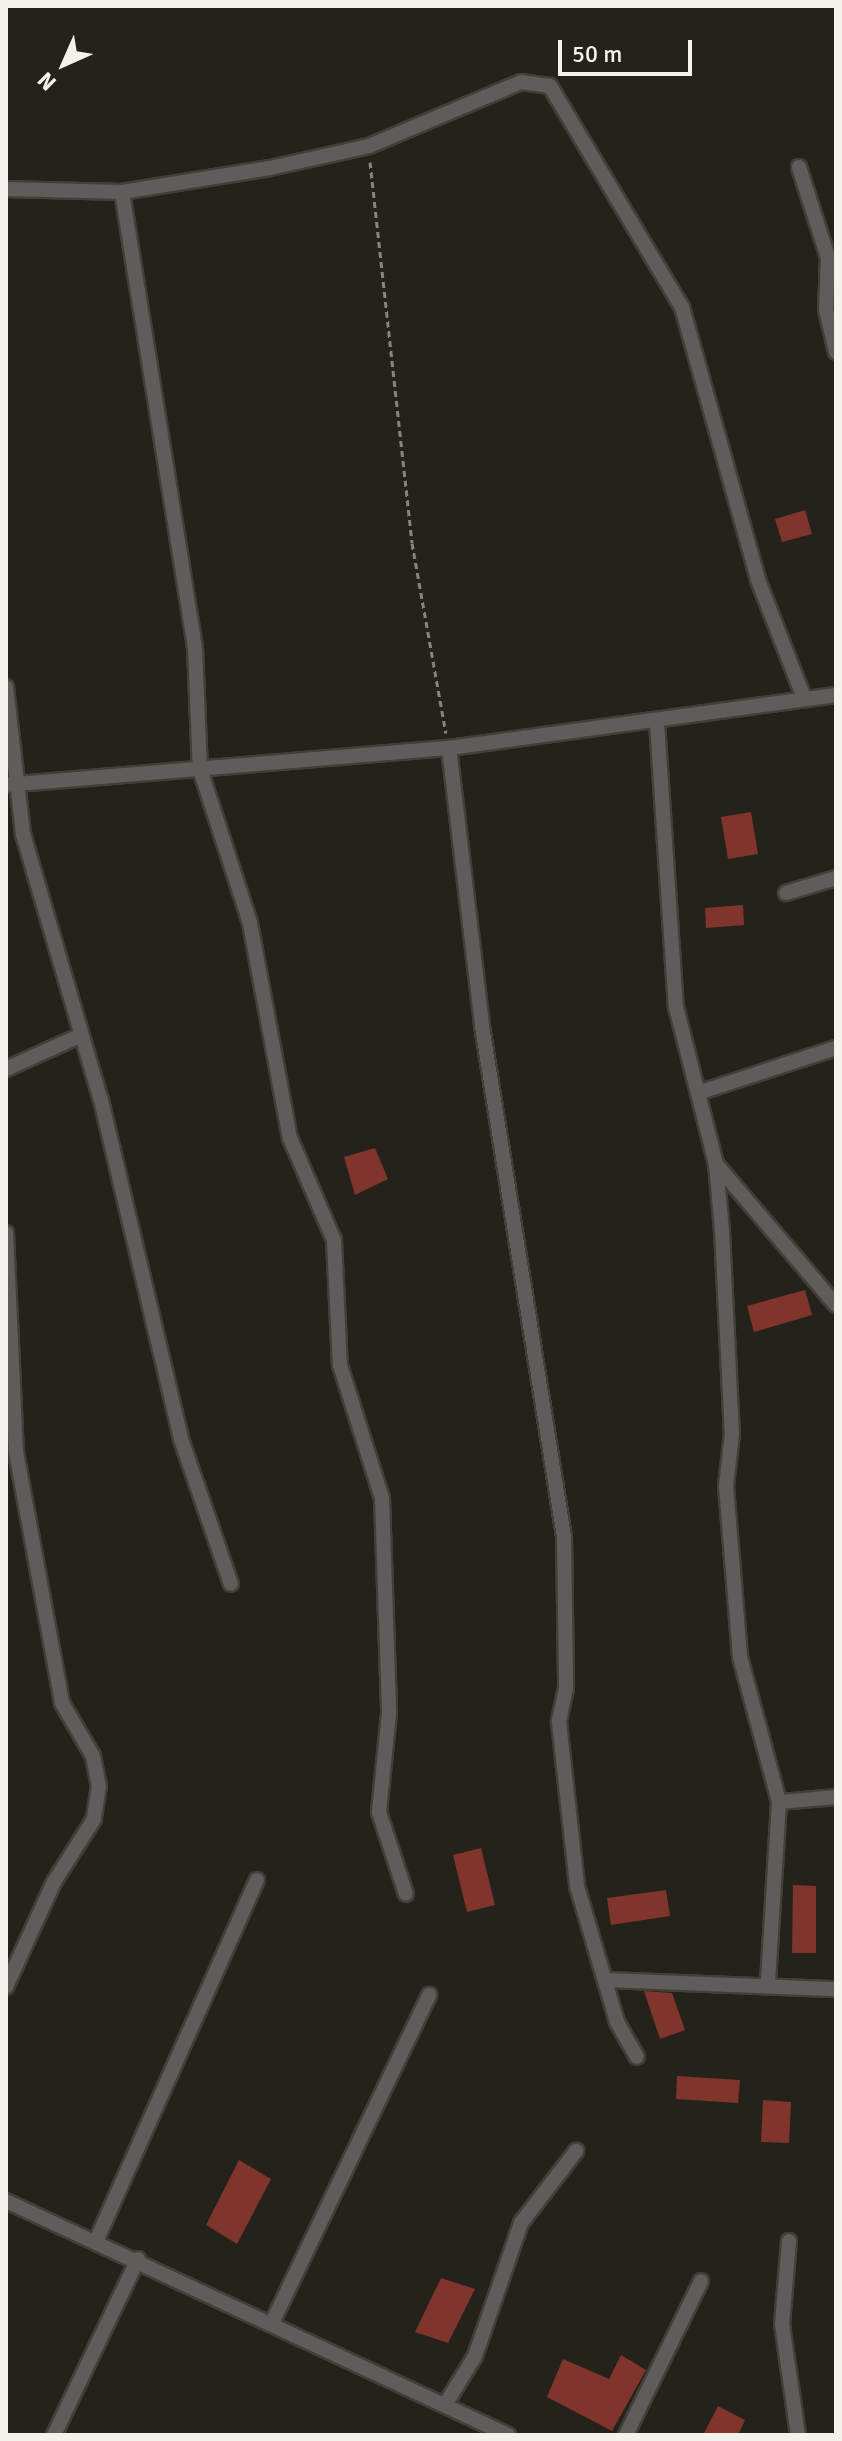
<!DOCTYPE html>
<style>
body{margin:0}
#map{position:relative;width:842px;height:2441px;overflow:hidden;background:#25221b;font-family:Signika,sans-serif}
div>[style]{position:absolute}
.building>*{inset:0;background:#7f352c}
.path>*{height:3px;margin-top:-1.5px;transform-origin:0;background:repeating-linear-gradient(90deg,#87857e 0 6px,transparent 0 10px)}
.roads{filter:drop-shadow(2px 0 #423f38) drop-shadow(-2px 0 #423f38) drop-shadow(0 2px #423f38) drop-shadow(0 -2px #423f38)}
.minor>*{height:14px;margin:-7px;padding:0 7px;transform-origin:7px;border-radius:7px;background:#605c5b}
span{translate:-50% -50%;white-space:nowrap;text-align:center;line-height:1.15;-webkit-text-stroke:6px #25221b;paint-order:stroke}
.frame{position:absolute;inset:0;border:8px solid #f4f2ed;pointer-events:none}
.north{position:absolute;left:24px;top:24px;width:80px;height:80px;-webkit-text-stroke:6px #25221b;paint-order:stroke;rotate:225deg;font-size:22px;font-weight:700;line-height:32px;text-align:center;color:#f4f2ed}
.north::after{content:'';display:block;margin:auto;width:28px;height:36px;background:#f4f2ed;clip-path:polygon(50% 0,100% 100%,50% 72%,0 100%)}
.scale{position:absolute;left:558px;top:40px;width:134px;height:36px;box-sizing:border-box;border:4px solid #f4f2ed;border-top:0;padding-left:10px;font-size:24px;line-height:28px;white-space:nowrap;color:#f4f2ed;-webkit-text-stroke:6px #25221b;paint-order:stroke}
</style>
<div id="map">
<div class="building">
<div style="clip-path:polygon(805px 510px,812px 534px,782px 542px,775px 519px)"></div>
<div style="clip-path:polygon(751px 812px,758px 854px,728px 859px,721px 817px)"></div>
<div style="clip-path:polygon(743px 905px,744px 925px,706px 928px,705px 908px)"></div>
<div style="clip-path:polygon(375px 1148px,388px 1179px,355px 1195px,344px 1157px)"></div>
<div style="clip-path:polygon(805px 1290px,812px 1315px,754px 1332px,747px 1306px)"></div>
<div style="clip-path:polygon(481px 1848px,495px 1905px,467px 1912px,453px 1855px)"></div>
<div style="clip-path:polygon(793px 1885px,816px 1886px,816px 1953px,792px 1953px)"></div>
<div style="clip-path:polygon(666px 1890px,670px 1916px,611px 1925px,607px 1898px)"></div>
<div style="clip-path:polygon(644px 1991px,672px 1993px,685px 2030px,660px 2039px)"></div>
<div style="clip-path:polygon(677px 2076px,740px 2080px,738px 2103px,676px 2099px)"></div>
<div style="clip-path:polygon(763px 2100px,791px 2102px,789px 2143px,761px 2142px)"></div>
<div style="clip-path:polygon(239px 2160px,271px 2179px,237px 2244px,206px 2225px)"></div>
<div style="clip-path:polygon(441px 2278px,475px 2289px,448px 2343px,415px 2332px)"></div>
<div style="clip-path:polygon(621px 2355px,646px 2370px,612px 2431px,547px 2397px,563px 2359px,609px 2379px)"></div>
<div style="clip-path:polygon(718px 2406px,745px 2420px,738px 2435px,703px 2435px)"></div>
</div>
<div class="path">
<div style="left:370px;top:162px;width:383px;rotate:83.7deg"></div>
<div style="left:412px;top:543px;width:193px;rotate:79.9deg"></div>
</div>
<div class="roads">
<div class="minor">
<div style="left:799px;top:167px;width:96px;rotate:72.3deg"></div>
<div style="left:828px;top:258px;width:52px;rotate:92.2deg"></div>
<div style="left:826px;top:310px;width:43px;rotate:76.6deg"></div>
<div style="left:6px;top:189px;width:116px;rotate:1.5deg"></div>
<div style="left:122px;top:192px;width:150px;rotate:-9.2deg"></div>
<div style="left:270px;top:168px;width:101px;rotate:-12.5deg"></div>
<div style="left:369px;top:146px;width:165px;rotate:-22.8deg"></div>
<div style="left:521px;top:82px;width:29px;rotate:8deg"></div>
<div style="left:550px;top:86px;width:257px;rotate:59.2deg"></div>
<div style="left:682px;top:307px;width:283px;rotate:74.4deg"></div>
<div style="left:758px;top:580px;width:127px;rotate:68.7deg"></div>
<div style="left:122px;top:192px;width:461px;rotate:80.9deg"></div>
<div style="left:195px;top:647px;width:122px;rotate:87.7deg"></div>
<div style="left:200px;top:769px;width:162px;rotate:72deg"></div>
<div style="left:250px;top:923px;width:219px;rotate:79.5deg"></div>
<div style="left:290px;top:1138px;width:111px;rotate:66.7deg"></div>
<div style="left:334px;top:1240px;width:125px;rotate:87.3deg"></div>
<div style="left:340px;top:1365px;width:139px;rotate:72.5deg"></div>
<div style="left:382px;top:1498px;width:215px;rotate:88.1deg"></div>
<div style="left:389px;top:1713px;width:100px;rotate:95.8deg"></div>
<div style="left:379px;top:1812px;width:86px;rotate:71.8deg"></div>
<div style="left:6px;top:687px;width:148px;rotate:83.4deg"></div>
<div style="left:23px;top:834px;width:277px;rotate:73.7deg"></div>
<div style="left:101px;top:1100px;width:348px;rotate:76.7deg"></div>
<div style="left:181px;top:1439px;width:153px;rotate:71deg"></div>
<div style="left:657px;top:723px;width:285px;rotate:86.2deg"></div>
<div style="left:676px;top:1007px;width:162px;rotate:75.7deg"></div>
<div style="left:716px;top:1164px;width:67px;rotate:84.9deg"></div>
<div style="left:722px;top:1231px;width:203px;rotate:87.2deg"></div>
<div style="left:732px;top:1434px;width:52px;rotate:96.6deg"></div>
<div style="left:726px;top:1486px;width:172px;rotate:85.3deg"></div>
<div style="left:740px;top:1657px;width:150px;rotate:74.9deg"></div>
<div style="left:779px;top:1802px;width:179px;rotate:93.5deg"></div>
<div style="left:449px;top:748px;width:280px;rotate:83.2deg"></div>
<div style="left:482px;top:1026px;width:518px;rotate:80.88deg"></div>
<div style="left:564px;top:1537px;width:151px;rotate:89.2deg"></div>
<div style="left:566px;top:1688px;width:35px;rotate:102deg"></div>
<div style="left:559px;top:1722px;width:165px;rotate:83.7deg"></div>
<div style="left:577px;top:1886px;width:142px;rotate:73.6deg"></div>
<div style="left:617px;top:2022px;width:40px;rotate:60.3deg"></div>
<div style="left:6px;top:785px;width:445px;rotate:-4.8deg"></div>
<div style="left:449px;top:748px;width:391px;rotate:-7.8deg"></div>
<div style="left:786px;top:893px;width:52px;rotate:-16.7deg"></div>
<div style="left:6px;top:1069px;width:80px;rotate:-24.3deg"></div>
<div style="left:698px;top:1093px;width:145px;rotate:-18.1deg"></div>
<div style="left:716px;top:1164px;width:185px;rotate:49.6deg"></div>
<div style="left:6px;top:1233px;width:219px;rotate:87.4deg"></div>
<div style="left:16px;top:1452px;width:255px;rotate:79.6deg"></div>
<div style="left:62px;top:1703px;width:61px;rotate:59.7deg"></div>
<div style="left:93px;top:1756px;width:31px;rotate:79deg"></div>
<div style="left:99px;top:1786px;width:33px;rotate:99deg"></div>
<div style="left:94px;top:1819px;width:75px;rotate:122.4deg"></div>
<div style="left:54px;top:1882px;width:115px;rotate:114.6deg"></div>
<div style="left:779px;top:1802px;width:57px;rotate:-5deg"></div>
<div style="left:608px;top:1980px;width:228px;rotate:2.3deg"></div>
<div style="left:6px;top:2201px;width:554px;rotate:24.99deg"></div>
<div style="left:97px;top:2239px;width:393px;rotate:-66deg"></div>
<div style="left:789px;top:2241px;width:83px;rotate:94.8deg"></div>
<div style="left:782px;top:2324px;width:112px;rotate:81.8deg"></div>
<div style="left:272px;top:2323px;width:364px;rotate:-64.4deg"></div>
<div style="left:445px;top:2405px;width:57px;rotate:-58.5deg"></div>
<div style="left:475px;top:2356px;width:141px;rotate:-70.9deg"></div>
<div style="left:521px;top:2223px;width:91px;rotate:-52.6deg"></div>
<div style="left:54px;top:2435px;width:195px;rotate:-64.5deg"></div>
<div style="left:626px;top:2435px;width:171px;rotate:-64deg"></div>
</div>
</div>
<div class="frame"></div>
<div class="north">N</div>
<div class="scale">50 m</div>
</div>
